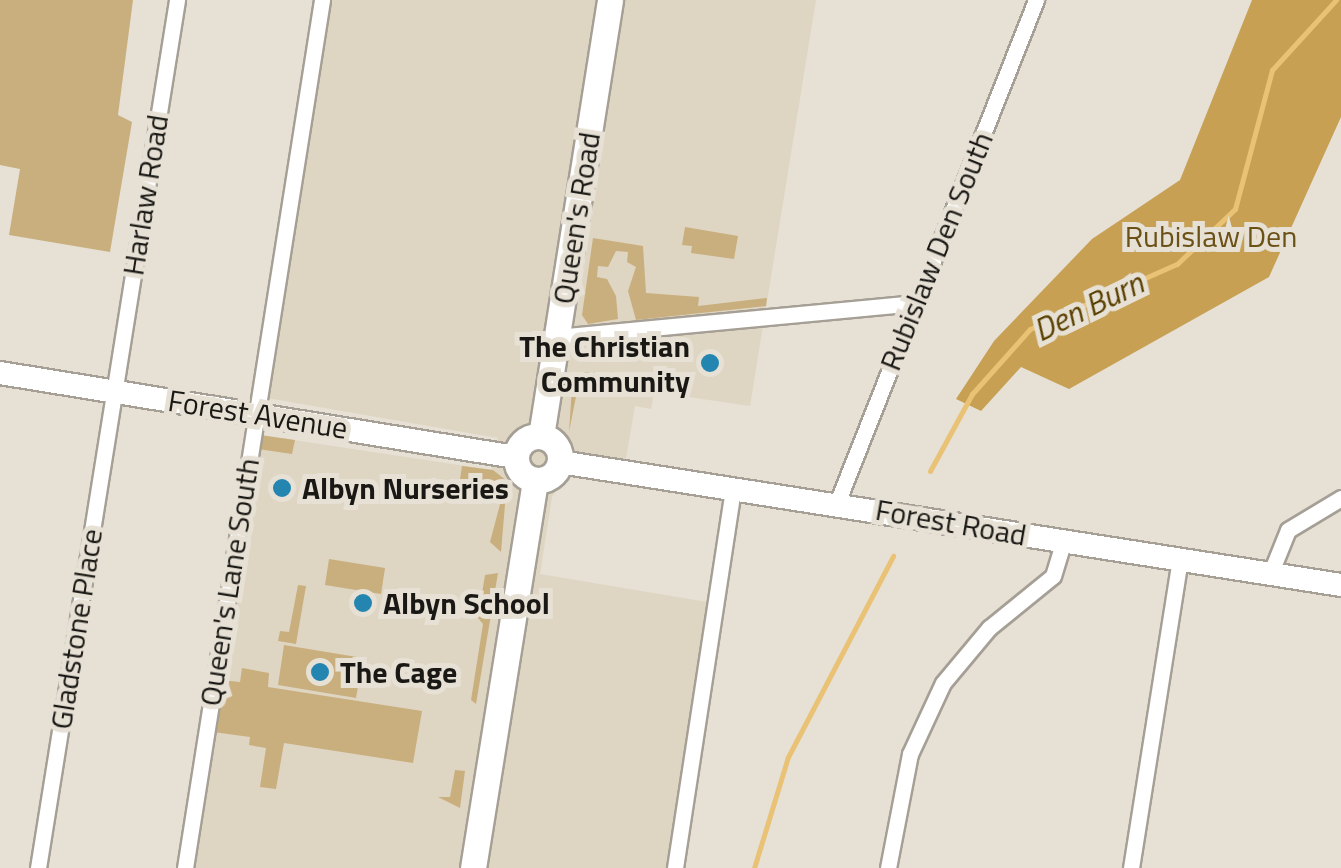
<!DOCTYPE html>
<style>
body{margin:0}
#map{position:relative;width:1341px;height:868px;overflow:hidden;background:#e6e0d5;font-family:"Titillium Web",sans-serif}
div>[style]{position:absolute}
.built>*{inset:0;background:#dfd5c3}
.green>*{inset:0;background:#c9af7d}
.forest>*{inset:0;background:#c7a053}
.stream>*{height:5px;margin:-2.5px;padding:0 2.5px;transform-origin:2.5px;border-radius:2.5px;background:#eac275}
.roads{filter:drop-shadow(2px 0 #a59f95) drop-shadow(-2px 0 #a59f95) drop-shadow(0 2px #a59f95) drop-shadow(0 -2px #a59f95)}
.street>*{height:15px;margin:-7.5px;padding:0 7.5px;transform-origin:7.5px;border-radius:7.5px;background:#fff}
.secondary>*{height:22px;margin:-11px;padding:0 11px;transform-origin:11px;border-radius:11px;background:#fff}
.primary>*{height:25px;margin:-12.5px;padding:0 12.5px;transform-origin:12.5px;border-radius:12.5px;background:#fff}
.primary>.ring{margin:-12.5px;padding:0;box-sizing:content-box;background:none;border:25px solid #fff;border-radius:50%}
.dots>*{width:28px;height:28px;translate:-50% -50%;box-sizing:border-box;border:5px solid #e6e0d5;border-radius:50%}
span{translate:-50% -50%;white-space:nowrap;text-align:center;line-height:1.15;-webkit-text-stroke:10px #e6e0d5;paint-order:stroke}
.street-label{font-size:30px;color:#1a1814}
.park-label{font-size:30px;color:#6c5116}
.poi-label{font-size:30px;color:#1a1814;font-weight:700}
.right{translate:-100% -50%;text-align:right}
.left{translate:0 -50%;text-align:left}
.water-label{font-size:32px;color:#5a4000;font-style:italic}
</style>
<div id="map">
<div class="built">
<div style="clip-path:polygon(329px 0,816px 0,750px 406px,654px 392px,651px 409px,635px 406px,624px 470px,573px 463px,552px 497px,540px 574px,707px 602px,666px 868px,191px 868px,260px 435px,492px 470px,498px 438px,267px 398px)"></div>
</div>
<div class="green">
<div style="clip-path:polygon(0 0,133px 0,118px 115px,132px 122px,110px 252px,9px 235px,20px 169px,0 165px)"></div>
<div style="clip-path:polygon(685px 227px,738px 236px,734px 259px,691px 253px,692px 246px,682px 245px)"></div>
<div style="clip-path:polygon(593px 238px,643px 246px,646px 293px,699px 297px,698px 306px,767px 298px,766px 306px,636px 320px,628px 291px,636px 267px,627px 262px,628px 252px,616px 251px,608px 267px,598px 266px,597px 277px,607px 279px,616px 296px,618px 319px,588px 324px,582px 315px)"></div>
<div style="clip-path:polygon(573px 372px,597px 372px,596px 383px,579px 381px,569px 432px)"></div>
<div style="clip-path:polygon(260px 435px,295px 440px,292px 454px,258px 449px)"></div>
<div style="clip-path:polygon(462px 466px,493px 470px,507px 481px,501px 552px,490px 542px,503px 493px,459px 486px)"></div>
<div style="clip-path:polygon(329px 559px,385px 568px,381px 594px,325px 585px)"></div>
<div style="clip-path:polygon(498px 573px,476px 704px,471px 700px,483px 624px,478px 618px,485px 575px)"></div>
<div style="clip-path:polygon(298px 585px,306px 586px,296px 644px,278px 641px,280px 631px,289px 632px)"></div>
<div style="clip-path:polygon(284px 645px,363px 658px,356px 698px,278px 685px)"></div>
<div style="clip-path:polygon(242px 668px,269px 673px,268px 687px,422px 711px,413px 763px,284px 743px,276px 789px,260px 787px,266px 748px,249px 745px,250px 737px,213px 732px,221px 680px,240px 682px)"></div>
<div style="clip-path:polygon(455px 770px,465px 771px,460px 808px,438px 797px,450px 797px)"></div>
</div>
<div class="forest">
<div style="clip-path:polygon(1252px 0,1341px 0,1341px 117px,1269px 277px,1069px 389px,1021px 367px,981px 411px,956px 399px,994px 341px,1092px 239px,1180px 180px)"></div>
</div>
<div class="stream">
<div style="left:930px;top:471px;width:88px;rotate:-61.4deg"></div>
<div style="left:972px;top:394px;width:87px;rotate:-48.3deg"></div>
<div style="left:1030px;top:329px;width:161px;rotate:-23.9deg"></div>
<div style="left:1177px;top:264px;width:80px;rotate:-43.5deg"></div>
<div style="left:1235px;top:209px;width:144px;rotate:-75.1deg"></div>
<div style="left:1272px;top:70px;width:95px;rotate:-47.6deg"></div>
<div style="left:754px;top:868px;width:116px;rotate:-73deg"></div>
<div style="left:788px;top:757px;width:227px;rotate:-62.4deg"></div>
</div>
<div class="roads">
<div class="street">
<div style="left:556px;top:337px;width:362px;rotate:-5.4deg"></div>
<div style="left:837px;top:503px;width:541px;rotate:-68.41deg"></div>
<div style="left:1271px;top:572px;width:45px;rotate:-68deg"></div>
<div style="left:1288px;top:530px;width:62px;rotate:-31.1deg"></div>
<div style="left:38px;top:868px;width:879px;rotate:-80.9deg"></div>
<div style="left:185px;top:868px;width:879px;rotate:-81.03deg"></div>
<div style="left:675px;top:868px;width:385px;rotate:-81.3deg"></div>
<div style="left:888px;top:868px;width:116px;rotate:-79.1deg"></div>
<div style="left:910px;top:754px;width:78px;rotate:-65.1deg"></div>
<div style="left:943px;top:683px;width:72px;rotate:-50.1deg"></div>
<div style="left:989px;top:628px;width:82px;rotate:-39.1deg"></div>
<div style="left:1053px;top:576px;width:37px;rotate:-73deg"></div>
<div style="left:1131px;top:868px;width:315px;rotate:-81deg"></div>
</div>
<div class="secondary">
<div style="left:0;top:373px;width:522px;rotate:9.26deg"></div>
<div style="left:560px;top:462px;width:791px;rotate:8.95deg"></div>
</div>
<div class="primary">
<div class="ring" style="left:516px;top:436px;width:19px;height:19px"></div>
<div style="left:541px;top:436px;width:441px;rotate:-81deg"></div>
<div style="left:473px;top:868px;width:393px;rotate:-80.9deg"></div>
</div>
</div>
<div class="dots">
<div style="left:710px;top:363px;background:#2385b0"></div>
<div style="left:282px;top:488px;background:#2385b0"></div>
<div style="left:363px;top:603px;background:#2385b0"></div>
<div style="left:320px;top:672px;background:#2385b0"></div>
</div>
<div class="street-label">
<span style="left:145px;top:195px;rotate:-81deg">Harlaw Road</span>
<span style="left:576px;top:218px;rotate:-81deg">Queen's Road</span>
<span style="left:936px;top:251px;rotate:-68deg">Rubislaw Den South</span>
<span style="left:258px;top:414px;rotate:9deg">Forest Avenue</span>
<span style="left:951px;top:522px;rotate:10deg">Forest Road</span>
<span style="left:229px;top:582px;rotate:-81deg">Queen's Lane South</span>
<span style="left:76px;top:629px;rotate:-81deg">Gladstone Place</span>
</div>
<div class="park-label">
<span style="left:1211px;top:236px">Rubislaw Den</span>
</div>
<div class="poi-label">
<span class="right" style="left:690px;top:363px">The Christian<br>Community</span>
<span class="left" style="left:302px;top:488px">Albyn Nurseries</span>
<span class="left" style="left:383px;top:603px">Albyn School</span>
<span class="left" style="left:340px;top:672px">The Cage</span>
</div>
<div class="water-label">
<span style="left:1088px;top:306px;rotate:-26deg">Den Burn</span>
</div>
</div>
